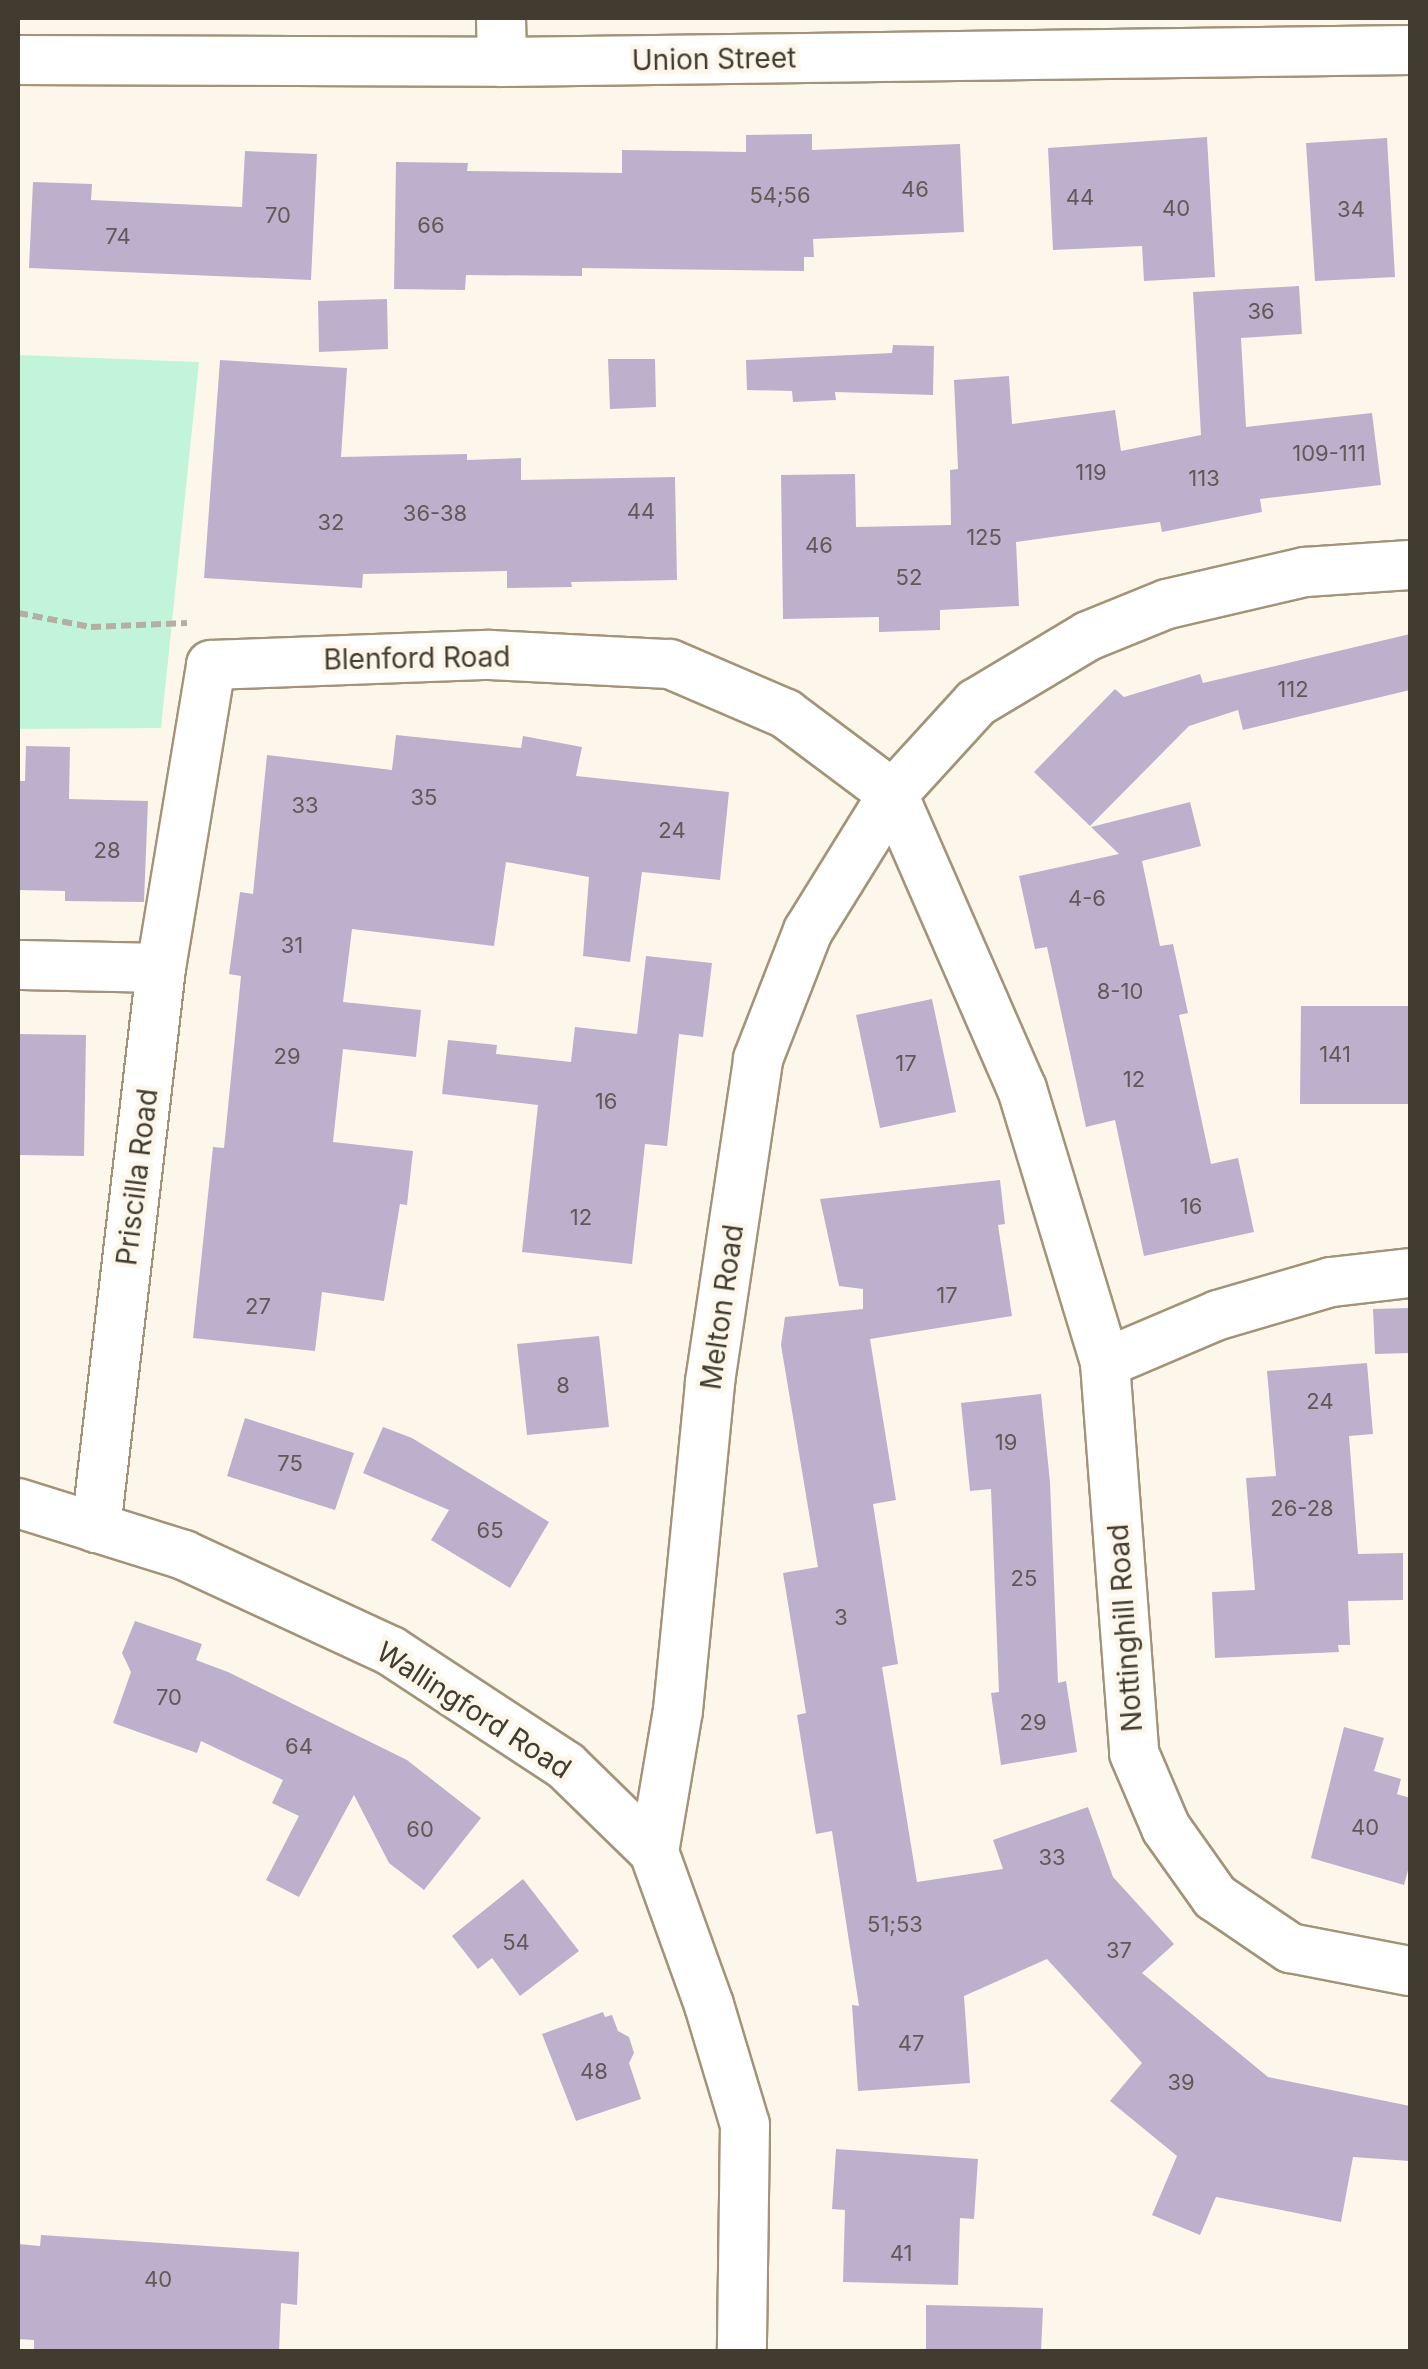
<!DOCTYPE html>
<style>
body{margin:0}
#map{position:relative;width:1428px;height:2369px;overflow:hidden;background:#fdf7eb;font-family:Inter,sans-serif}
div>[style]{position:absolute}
.green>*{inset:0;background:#c2f4d9}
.building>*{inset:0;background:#bdb0cc}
.path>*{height:6px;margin-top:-3px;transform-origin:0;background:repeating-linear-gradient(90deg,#b5aea3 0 10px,transparent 0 15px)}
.roads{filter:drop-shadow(2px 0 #a39479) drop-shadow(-2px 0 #a39479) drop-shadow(0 2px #a39479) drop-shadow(0 -2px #a39479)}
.minor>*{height:48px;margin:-24px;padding:0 24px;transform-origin:24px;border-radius:24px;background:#fff}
span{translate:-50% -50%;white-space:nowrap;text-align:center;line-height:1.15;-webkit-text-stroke:9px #fdf7eb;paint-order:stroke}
.number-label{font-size:22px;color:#615857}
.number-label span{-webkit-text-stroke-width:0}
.street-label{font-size:28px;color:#423b30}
.frame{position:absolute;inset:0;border:20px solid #423b30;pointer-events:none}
</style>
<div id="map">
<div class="green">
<div style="clip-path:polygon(18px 217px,19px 355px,199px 362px,161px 728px,18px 729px)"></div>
</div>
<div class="building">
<div style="clip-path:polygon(812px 134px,812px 150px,960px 144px,964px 232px,813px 239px,814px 257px,804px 257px,804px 271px,582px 268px,582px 276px,466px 275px,465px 290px,394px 289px,396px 162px,468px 163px,467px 171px,622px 173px,622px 150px,746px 152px,746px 135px)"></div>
<div style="clip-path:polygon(1207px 137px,1215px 277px,1144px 281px,1142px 246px,1053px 250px,1048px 148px)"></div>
<div style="clip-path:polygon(1387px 138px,1395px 277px,1315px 281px,1306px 143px)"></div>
<div style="clip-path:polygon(245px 151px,317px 154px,311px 280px,29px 268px,33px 182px,92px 184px,91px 200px,242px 207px)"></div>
<div style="clip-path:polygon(1299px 286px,1302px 334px,1241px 338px,1246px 427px,1372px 413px,1381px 485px,1260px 499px,1262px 512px,1162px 532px,1160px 522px,1016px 542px,1019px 606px,940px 610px,940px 630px,879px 632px,879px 617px,783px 619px,781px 475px,855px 474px,856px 527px,951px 525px,950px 470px,958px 469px,954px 380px,1009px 376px,1012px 424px,1115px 410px,1121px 451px,1201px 435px,1193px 292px)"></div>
<div style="clip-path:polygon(387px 299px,388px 349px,319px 352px,318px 301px)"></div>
<div style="clip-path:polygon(893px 345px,934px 346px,933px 395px,835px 392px,836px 400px,793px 402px,792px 391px,747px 390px,746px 360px,892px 353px)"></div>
<div style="clip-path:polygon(608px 359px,655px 359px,656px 407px,610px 409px)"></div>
<div style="clip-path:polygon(220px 360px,347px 368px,341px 457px,467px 454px,467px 460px,521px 458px,521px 480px,675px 477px,677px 580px,571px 582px,572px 587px,507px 588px,507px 571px,363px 574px,362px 588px,204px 578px)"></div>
<div style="clip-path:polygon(1410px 634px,1410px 690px,1243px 730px,1238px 710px,1189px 726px,1090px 826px,1034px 772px,1115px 689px,1124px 697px,1200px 674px,1203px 683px)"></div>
<div style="clip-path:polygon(396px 735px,521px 748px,523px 736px,582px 747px,576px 776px,729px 792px,720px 880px,642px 872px,630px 962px,583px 956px,589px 877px,506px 862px,494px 946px,352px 929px,343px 1002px,421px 1010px,416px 1057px,343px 1049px,333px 1142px,413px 1151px,407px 1205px,400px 1204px,384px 1301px,322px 1292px,315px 1351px,193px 1338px,213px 1147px,224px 1148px,241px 976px,229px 974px,240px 892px,253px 894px,267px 755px,392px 770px)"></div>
<div style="clip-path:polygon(26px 746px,70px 747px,69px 799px,148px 801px,144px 902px,65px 901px,65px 891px,18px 890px,18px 781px,25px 781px)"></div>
<div style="clip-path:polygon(1190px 802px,1201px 846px,1142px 861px,1160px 946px,1173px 944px,1188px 1013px,1179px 1015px,1211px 1164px,1238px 1158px,1254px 1232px,1144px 1256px,1115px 1120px,1086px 1127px,1047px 947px,1035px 949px,1019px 876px,1119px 854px,1091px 827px)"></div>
<div style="clip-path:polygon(646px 956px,712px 963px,703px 1037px,679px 1034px,667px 1146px,645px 1144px,632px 1264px,522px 1252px,538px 1105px,442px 1094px,448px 1040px,497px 1045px,496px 1054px,571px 1062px,575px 1027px,637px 1034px)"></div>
<div style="clip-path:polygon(932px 999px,956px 1112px,880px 1128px,856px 1015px)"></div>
<div style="clip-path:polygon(1301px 1006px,1410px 1006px,1410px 1104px,1300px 1104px)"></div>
<div style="clip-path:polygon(18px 1034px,86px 1035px,84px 1156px,18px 1155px)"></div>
<div style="clip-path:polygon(1000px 1180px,1005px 1224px,998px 1225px,1012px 1316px,870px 1339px,896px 1500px,873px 1504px,898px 1664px,882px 1667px,917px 1882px,1003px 1869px,993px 1840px,1088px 1807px,1113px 1877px,1174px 1944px,1142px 1973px,1268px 2077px,1410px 2106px,1410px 2161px,1353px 2157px,1341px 2222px,1216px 2197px,1200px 2235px,1152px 2215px,1177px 2156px,1110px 2101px,1142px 2063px,1047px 1959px,964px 1996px,970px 2083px,858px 2091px,852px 2005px,859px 2006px,832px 1831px,816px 1834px,797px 1715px,806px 1713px,783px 1573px,818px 1567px,781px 1345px,785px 1317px,863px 1309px,863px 1289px,839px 1286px,820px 1199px)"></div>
<div style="clip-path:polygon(1410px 1308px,1410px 1353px,1375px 1354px,1373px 1309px)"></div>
<div style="clip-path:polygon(599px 1336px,609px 1427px,527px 1435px,517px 1344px)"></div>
<div style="clip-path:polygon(1367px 1363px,1373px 1434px,1349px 1436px,1358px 1554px,1403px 1553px,1403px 1600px,1348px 1601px,1350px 1645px,1338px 1645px,1339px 1652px,1215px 1658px,1212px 1592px,1255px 1590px,1246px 1478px,1276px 1476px,1267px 1371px)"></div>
<div style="clip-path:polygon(1041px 1394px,1050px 1482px,1058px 1683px,1066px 1681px,1077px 1752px,1001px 1765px,991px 1693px,999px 1692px,991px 1489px,970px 1491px,961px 1403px)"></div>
<div style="clip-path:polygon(245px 1418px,354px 1453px,335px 1510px,227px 1476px)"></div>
<div style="clip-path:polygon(383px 1427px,412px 1438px,549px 1522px,510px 1588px,431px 1540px,449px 1510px,363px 1473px)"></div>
<div style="clip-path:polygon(135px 1621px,202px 1644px,196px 1660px,228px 1672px,407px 1760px,481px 1818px,424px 1890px,389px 1863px,354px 1795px,299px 1897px,266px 1880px,299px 1816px,272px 1803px,283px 1780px,201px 1741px,197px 1753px,113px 1723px,131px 1672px,122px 1653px)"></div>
<div style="clip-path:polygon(1344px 1727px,1384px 1738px,1374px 1771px,1401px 1779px,1397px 1794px,1410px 1798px,1410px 1863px,1404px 1885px,1311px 1858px)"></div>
<div style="clip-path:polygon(523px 1879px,579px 1951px,520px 1996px,492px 1958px,478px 1969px,452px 1936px)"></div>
<div style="clip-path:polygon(603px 2012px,605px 2017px,612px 2015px,618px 2031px,629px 2037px,634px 2053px,629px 2063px,641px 2099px,576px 2121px,542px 2034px)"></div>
<div style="clip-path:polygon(836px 2149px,978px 2159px,974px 2219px,960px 2218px,958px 2285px,843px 2282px,845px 2210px,832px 2209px)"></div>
<div style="clip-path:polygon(41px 2235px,299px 2252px,297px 2305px,281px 2303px,279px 2352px,34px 2350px,34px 2340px,18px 2339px,18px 2244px,40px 2246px)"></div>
<div style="clip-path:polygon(926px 2305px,1043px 2308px,1041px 2352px,926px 2352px)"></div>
</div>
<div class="path">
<div style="left:18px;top:613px;width:74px;rotate:10.9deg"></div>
<div style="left:91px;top:627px;width:96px;rotate:-2.4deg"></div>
</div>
<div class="roads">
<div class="minor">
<div style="left:501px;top:18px;width:44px;rotate:88.7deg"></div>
<div style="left:18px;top:60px;width:484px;rotate:0.2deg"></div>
<div style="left:502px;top:62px;width:908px;rotate:-0.76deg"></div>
<div style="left:18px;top:965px;width:143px;rotate:1.2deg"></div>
<div style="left:1410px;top:1273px;width:80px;rotate:173.5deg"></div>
<div style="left:1331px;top:1282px;width:118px;rotate:163.7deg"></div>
<div style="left:1218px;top:1315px;width:123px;rotate:157deg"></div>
<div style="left:1105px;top:1363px;width:391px;rotate:85.7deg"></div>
<div style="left:1134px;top:1753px;width:82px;rotate:66.9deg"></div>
<div style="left:1166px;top:1828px;width:85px;rotate:54.6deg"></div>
<div style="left:1215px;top:1897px;width:91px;rotate:34.2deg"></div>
<div style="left:1290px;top:1948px;width:122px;rotate:10.9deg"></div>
<div style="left:18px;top:1503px;width:174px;rotate:17.4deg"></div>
<div style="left:184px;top:1555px;width:228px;rotate:24.9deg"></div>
<div style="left:391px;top:1651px;width:209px;rotate:33.3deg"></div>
<div style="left:566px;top:1766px;width:123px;rotate:44.3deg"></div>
<div style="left:654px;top:1852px;width:163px;rotate:70.2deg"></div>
<div style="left:709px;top:2005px;width:125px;rotate:73.3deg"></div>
<div style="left:745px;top:2125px;width:227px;rotate:90.8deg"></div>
<div style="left:96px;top:1528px;width:564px;rotate:-83.38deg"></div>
<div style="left:161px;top:968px;width:307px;rotate:-80.6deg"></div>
<div style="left:211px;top:665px;width:279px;rotate:-2.1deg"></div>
<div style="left:490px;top:655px;width:180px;rotate:2.9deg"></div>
<div style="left:670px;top:664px;width:126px;rotate:23.3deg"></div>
<div style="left:786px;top:714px;width:134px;rotate:36.8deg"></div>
<div style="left:893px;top:794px;width:322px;rotate:66.4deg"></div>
<div style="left:1022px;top:1089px;width:286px;rotate:73.1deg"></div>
<div style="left:654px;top:1852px;width:144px;rotate:-80.4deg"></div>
<div style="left:678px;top:1710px;width:330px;rotate:-84.4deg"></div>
<div style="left:710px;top:1382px;width:327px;rotate:-81.5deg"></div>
<div style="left:758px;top:1059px;width:137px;rotate:-68.7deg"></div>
<div style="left:808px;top:931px;width:161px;rotate:-58.2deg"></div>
<div style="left:893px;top:794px;width:123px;rotate:-47.6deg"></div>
<div style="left:976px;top:703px;width:131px;rotate:-30.9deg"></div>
<div style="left:1088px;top:636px;width:85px;rotate:-22.1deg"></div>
<div style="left:1167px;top:604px;width:142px;rotate:-13.1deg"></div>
<div style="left:1305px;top:572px;width:105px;rotate:-3.8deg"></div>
</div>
</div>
<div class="number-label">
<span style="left:915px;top:190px">46</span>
<span style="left:780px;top:196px">54;56</span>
<span style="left:1080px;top:198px">44</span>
<span style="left:1176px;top:209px">40</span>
<span style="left:1351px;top:210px">34</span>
<span style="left:278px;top:216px">70</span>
<span style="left:431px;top:226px">66</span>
<span style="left:118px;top:237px">74</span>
<span style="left:1261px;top:312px">36</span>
<span style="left:1329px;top:454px">109-111</span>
<span style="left:1091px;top:473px">119</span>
<span style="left:1204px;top:479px">113</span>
<span style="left:641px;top:512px">44</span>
<span style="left:435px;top:514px">36-38</span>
<span style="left:331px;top:523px">32</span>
<span style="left:984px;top:538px">125</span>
<span style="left:819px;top:546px">46</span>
<span style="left:909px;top:578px">52</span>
<span style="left:1293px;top:690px">112</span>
<span style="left:424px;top:798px">35</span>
<span style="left:305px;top:806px">33</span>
<span style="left:672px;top:831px">24</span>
<span style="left:107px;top:851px">28</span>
<span style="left:1087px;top:899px">4-6</span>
<span style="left:292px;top:946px">31</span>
<span style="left:1120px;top:992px">8-10</span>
<span style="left:1335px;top:1055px">141</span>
<span style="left:287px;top:1057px">29</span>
<span style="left:906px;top:1064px">17</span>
<span style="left:1134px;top:1080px">12</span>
<span style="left:606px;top:1102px">16</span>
<span style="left:1191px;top:1207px">16</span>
<span style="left:581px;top:1218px">12</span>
<span style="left:947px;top:1296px">17</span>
<span style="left:258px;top:1307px">27</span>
<span style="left:563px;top:1386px">8</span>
<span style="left:1320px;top:1402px">24</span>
<span style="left:1006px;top:1443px">19</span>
<span style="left:290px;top:1464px">75</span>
<span style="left:1302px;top:1509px">26-28</span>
<span style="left:490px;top:1531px">65</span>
<span style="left:1024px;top:1579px">25</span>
<span style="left:841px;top:1618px">3</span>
<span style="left:169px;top:1698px">70</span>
<span style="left:1033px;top:1723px">29</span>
<span style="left:299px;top:1747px">64</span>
<span style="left:1365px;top:1828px">40</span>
<span style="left:420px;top:1830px">60</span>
<span style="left:1052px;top:1858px">33</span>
<span style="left:895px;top:1925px">51;53</span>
<span style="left:516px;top:1943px">54</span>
<span style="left:1119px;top:1951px">37</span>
<span style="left:911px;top:2044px">47</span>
<span style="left:594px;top:2072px">48</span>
<span style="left:1181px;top:2083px">39</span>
<span style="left:901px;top:2254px">41</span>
<span style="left:158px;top:2280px">40</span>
</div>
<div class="street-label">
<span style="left:714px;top:59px;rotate:-1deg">Union Street</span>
<span style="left:417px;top:658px;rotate:-1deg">Blenford Road</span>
<span style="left:137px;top:1177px;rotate:-83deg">Priscilla Road</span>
<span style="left:722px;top:1307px;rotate:-82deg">Melton Road</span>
<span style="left:1125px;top:1628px;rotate:-94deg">Nottinghill Road</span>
<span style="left:474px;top:1710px;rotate:33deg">Wallingford Road</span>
</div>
<div class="frame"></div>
</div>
